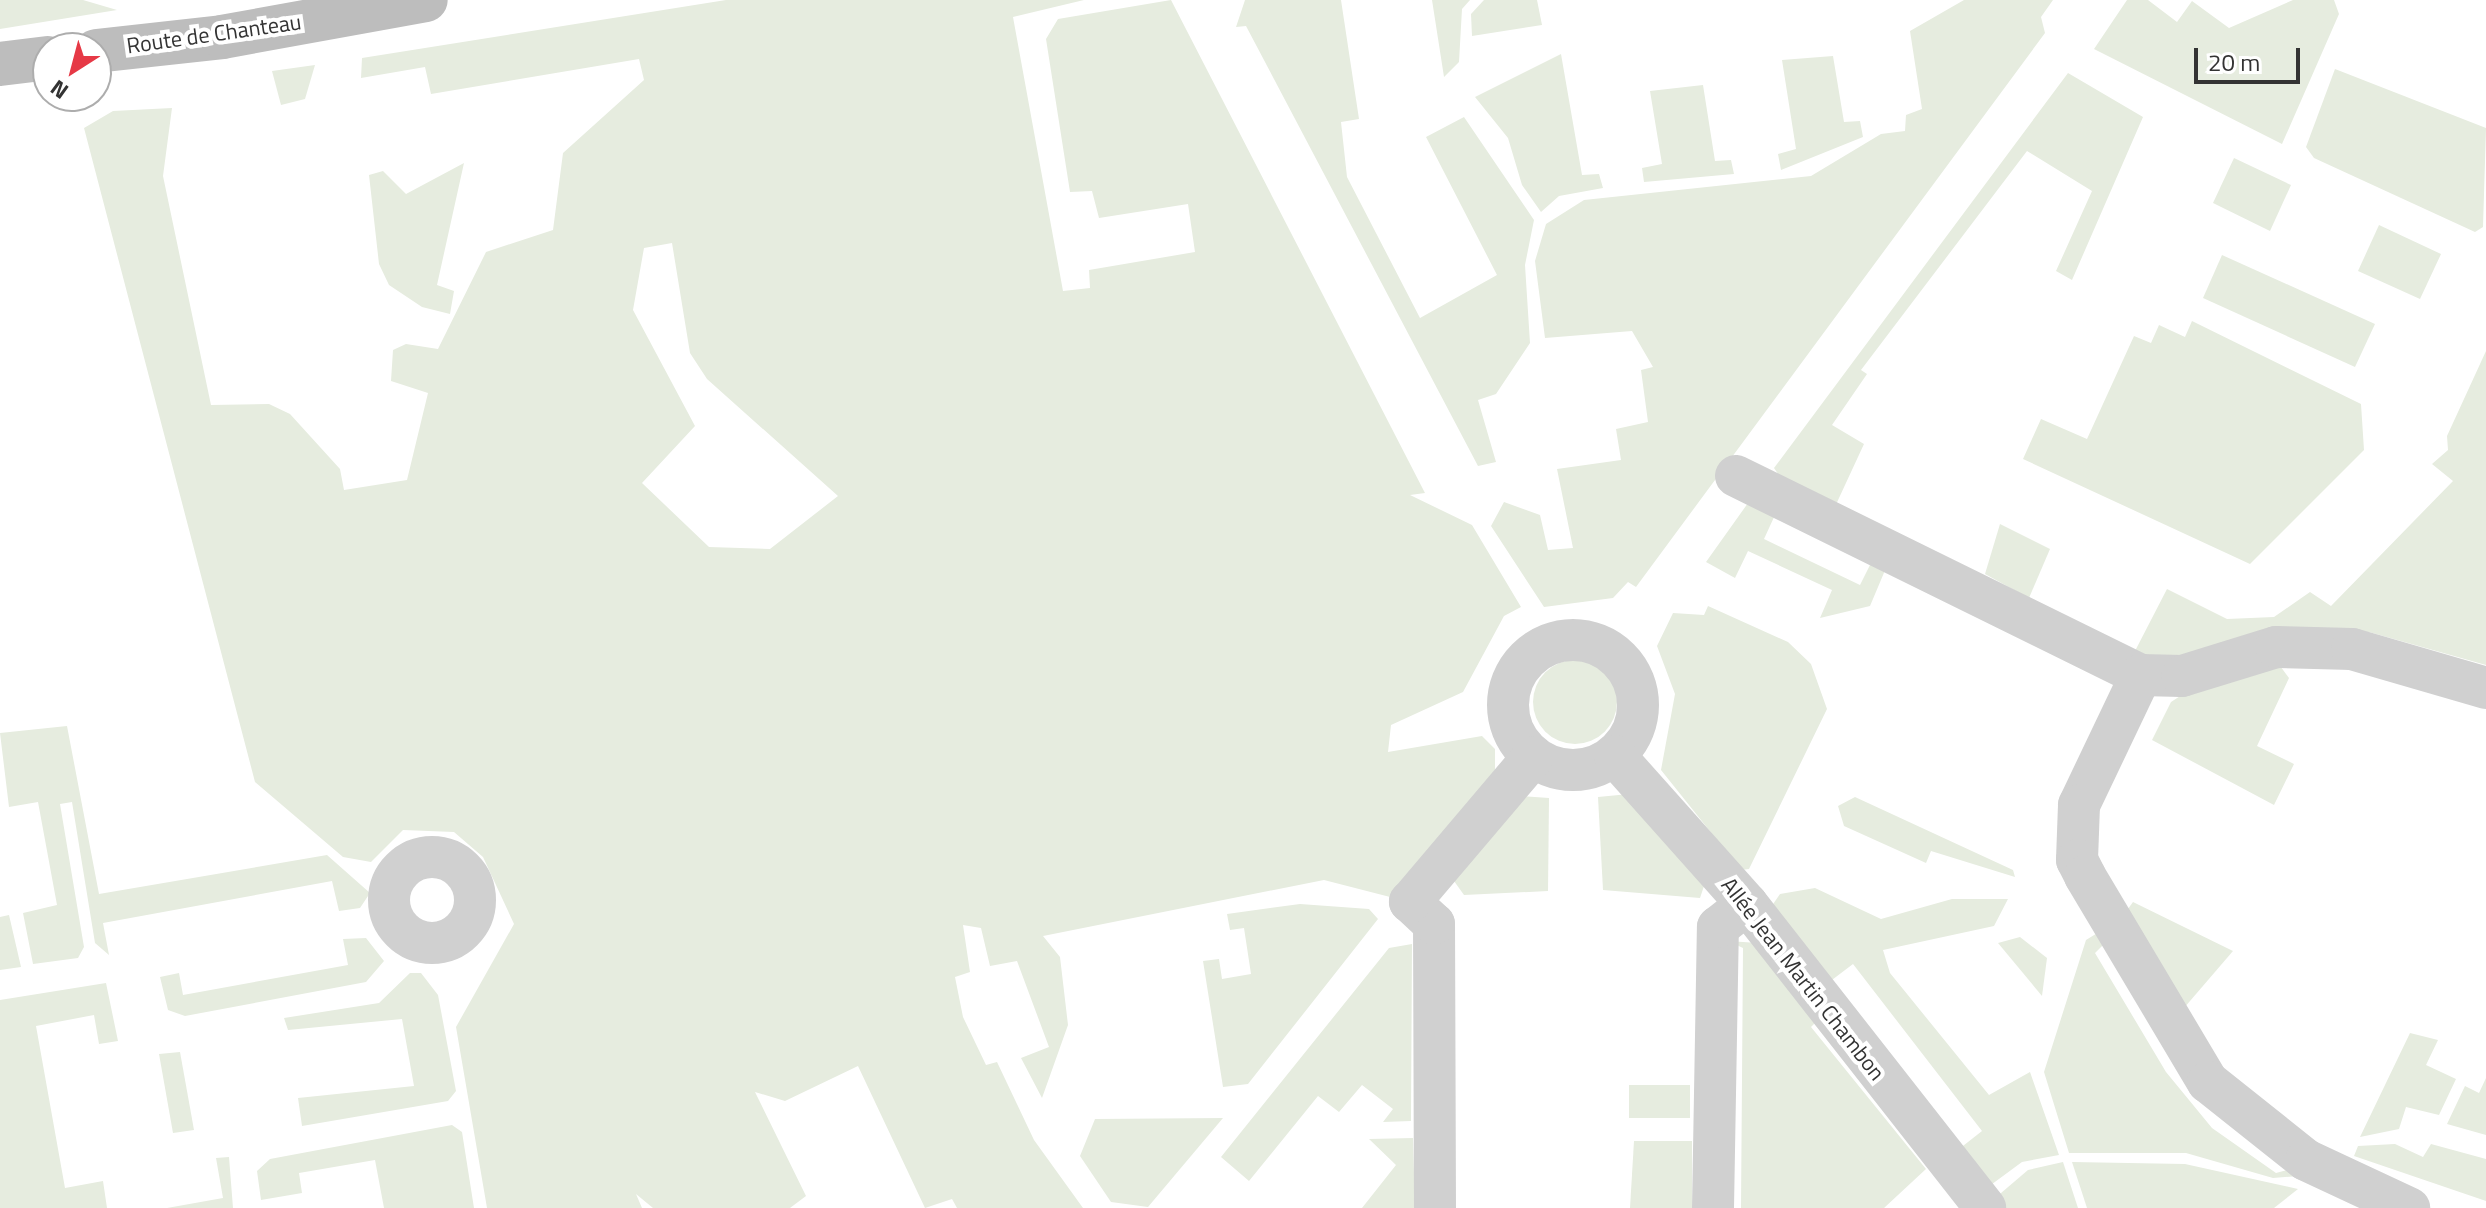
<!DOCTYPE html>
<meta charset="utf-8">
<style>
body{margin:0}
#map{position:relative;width:2486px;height:1208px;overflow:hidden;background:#fff;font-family:"Titillium Web",sans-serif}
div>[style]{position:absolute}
.green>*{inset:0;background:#e6ecdf}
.round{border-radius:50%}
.street>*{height:42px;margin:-21px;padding:0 21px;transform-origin:21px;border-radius:21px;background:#d0d0d0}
.street>.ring{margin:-21px;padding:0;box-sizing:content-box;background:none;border:42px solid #d0d0d0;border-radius:50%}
.secondary>*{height:44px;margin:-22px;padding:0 22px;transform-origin:22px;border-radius:22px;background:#bdbdbd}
span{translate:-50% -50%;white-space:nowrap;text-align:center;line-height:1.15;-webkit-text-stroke:8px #fff;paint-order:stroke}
.street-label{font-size:22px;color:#333}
.north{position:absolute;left:32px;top:32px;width:80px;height:80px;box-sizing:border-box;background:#fff;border:2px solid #adadad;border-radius:50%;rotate:216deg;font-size:22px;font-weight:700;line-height:32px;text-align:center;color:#333}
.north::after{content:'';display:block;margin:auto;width:28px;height:36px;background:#e63946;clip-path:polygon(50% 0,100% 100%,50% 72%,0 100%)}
.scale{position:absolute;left:2194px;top:48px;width:106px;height:36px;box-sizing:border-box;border:4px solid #333;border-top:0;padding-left:10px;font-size:24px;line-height:28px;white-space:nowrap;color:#333;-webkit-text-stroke:6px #fff;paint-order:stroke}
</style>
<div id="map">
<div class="green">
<div style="clip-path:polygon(0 0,83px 0,117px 10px,0 29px)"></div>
<div style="clip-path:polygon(evenodd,726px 0,1084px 0,1013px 17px,1063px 291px,1090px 288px,1089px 270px,1195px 252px,1188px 204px,1099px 218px,1092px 191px,1070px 192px,1046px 39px,1058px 19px,1171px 0,1425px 493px,1410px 495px,1472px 525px,1521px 607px,1504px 616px,1463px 692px,1391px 725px,1388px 752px,1482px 736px,1495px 749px,1495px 770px,1394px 898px,1324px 880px,1043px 936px,1060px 957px,1068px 1025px,1042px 1098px,1021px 1058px,1049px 1047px,1017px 961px,990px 966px,981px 928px,963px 925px,970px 972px,955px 977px,963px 1017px,986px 1065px,997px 1062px,1034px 1140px,1083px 1208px,957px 1208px,952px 1199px,925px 1208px,858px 1066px,785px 1101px,755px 1092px,806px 1196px,790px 1208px,653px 1208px,636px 1194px,642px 1208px,487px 1208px,456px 1027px,514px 924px,483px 857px,454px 832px,403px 830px,371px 862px,343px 857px,255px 782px,84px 128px,113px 111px,172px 108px,163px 176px,211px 405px,269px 404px,290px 414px,340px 469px,344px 490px,407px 480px,428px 393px,391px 381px,393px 350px,406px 344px,438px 349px,486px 252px,553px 230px,563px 153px,644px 80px,639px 59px,431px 94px,425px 67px,361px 78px,362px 58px,726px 0,672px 243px,690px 353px,707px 379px,838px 496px,770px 549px,709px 547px,642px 483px,695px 426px,633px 310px,644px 248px,672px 243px)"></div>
<div style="clip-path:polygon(1245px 0,1341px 0,1359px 119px,1341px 122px,1347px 177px,1420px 318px,1497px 275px,1426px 137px,1464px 117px,1534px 220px,1525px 265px,1530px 343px,1496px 394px,1478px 400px,1496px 462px,1478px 466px,1246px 26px,1236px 27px)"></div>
<div style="clip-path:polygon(1432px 0,1470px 0,1462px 9px,1459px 62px,1444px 77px)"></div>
<div style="clip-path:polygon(1484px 0,1537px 0,1542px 25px,1472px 36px,1471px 14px)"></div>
<div style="clip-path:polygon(1964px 0,2053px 0,2041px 17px,2045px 33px,1636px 587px,1628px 582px,1613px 598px,1544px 607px,1491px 526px,1504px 502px,1540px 515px,1548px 550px,1573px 548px,1557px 469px,1621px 460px,1616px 429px,1648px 422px,1641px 370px,1653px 367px,1632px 331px,1545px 338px,1535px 261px,1546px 224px,1584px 200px,1811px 176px,1881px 134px,1905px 131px,1906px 115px,1922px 109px,1910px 31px)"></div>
<div style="clip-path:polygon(2127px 0,2148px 0,2177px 22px,2192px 1px,2229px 28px,2293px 0,2334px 0,2339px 14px,2282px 144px,2094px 49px)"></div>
<div style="clip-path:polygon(1561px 54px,1582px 175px,1599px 174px,1603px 188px,1559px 196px,1541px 212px,1522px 185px,1508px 138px,1475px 97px)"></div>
<div style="clip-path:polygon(1833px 56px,1844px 122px,1860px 121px,1863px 137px,1781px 170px,1778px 154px,1796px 149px,1782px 60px)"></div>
<div style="clip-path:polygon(315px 65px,305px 99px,281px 105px,272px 71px)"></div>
<div style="clip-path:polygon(2335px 69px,2486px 128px,2483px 227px,2475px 232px,2314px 158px,2306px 147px)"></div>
<div style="clip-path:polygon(2068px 73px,2143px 117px,2072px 280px,2056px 271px,2092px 191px,2027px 151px,1861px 370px,1867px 374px,1832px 425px,1864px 444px,1833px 511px,1783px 481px,1774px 468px)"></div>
<div style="clip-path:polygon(1703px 85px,1715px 161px,1731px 160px,1734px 174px,1644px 182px,1642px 168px,1662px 164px,1650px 91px)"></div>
<div style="clip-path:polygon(2234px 158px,2291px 185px,2270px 231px,2213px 203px)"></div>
<div style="clip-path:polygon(464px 163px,437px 285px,454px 291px,450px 314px,422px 307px,389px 285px,379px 264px,369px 175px,383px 171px,406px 194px)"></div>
<div style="clip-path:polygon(2379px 225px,2441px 254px,2420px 299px,2358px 271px)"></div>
<div style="clip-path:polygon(2222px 255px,2375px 324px,2355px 367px,2203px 298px)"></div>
<div style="clip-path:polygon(2192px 321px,2361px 404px,2364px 450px,2250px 564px,2023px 459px,2041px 419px,2087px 439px,2134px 336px,2151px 343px,2159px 325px,2185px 337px)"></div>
<div style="clip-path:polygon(2486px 351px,2486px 665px,2369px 632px,2160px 664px,2135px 651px,2167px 589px,2227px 619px,2274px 617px,2310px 592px,2331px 606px,2453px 481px,2432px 464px,2448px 450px,2447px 436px)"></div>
<div style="clip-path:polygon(1748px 503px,1775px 515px,1764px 539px,1860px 585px,1872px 561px,1886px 568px,1870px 606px,1820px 618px,1832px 590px,1748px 551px,1735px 578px,1706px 562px)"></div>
<div style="clip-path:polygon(2000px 524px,2050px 549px,2029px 598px,1985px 574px)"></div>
<div style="clip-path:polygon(1708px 606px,1788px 642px,1811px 664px,1827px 709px,1749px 869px,1741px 870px,1661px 770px,1675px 694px,1657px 646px,1673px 613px,1704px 615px)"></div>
<div class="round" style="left:1533px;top:660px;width:84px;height:84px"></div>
<div style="clip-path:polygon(2278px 663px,2289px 678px,2257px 746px,2294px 764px,2274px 805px,2152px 740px,2171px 702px,2191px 689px)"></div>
<div style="clip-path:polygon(67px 726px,99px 894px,327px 855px,370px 893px,360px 908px,339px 911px,332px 881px,103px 923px,109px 955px,95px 943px,72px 802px,60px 804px,84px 947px,78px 958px,33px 964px,23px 913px,57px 905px,38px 802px,9px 807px,0 733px)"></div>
<div style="clip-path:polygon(1629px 794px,1704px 886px,1700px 898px,1603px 890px,1598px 797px)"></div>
<div style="clip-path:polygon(1520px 796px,1549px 798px,1548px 891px,1464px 895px,1454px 881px)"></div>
<div style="clip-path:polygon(1855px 797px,2013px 870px,2015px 877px,1931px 851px,1926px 863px,1844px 826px,1838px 806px)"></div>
<div style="clip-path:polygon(1815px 888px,1881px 919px,1952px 899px,2008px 899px,1994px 926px,1883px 950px,1890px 973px,1989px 1095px,2030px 1072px,2059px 1155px,2022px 1162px,1984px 1190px,1954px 1153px,1982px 1131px,1853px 964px,1824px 986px,1769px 910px,1780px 894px)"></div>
<div style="clip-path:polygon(2133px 902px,2233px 951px,2184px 1008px,2125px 913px)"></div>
<div style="clip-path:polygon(1300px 904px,1369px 909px,1378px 919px,1248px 1084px,1223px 1087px,1203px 961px,1219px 959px,1222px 979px,1251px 974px,1244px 928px,1230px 930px,1227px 914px)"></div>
<div style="clip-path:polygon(9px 915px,21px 967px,0 970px,0 917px)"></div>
<div style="clip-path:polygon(2099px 932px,2106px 942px,2095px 953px,2166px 1072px,2212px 1128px,2276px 1173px,2294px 1168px,2299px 1176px,2273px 1178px,2186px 1153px,2069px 1153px,2044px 1072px,2086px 940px)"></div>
<div style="clip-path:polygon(2020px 937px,2047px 958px,2042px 996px,1998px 943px)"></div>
<div style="clip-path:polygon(366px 938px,384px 961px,366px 982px,185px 1016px,168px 1010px,160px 977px,179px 973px,183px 995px,348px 965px,343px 939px)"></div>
<div style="clip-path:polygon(1728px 941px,1758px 943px,1819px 1019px,1811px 1027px,1926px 1169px,1884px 1208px,1741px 1208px,1743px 948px)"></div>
<div style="clip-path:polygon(1412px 944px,1411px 1121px,1383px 1122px,1393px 1109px,1362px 1085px,1339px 1112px,1318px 1096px,1249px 1181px,1221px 1157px,1389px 948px)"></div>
<div style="clip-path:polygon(410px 973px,421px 973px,438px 995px,456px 1091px,448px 1101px,302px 1126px,298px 1098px,414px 1086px,402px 1019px,288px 1030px,284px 1018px,379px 1003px)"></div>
<div style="clip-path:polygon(106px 983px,118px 1041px,99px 1044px,94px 1015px,36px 1026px,65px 1188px,103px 1181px,107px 1208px,0 1208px,0 1000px)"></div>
<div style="clip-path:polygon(2410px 1033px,2438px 1040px,2426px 1065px,2456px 1079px,2439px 1115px,2406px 1107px,2399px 1129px,2360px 1137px)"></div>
<div style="clip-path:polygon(180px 1052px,194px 1130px,173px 1133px,159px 1054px)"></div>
<div style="clip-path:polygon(2486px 1078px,2486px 1135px,2447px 1124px,2465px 1086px,2479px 1093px)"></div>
<div style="clip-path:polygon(1629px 1085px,1690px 1085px,1690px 1118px,1629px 1118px)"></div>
<div style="clip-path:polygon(1223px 1118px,1148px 1207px,1111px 1202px,1080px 1156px,1095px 1119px)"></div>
<div style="clip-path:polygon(452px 1125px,462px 1132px,474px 1208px,384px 1208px,375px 1160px,299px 1173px,302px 1193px,261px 1200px,257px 1171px,270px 1159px)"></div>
<div style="clip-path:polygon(1413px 1138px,1415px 1208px,1362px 1208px,1396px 1165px,1369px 1139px)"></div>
<div style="clip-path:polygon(1634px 1141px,1692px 1141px,1692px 1208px,1630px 1208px)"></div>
<div style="clip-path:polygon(2395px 1144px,2423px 1157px,2431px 1144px,2486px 1159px,2486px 1201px,2354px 1156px,2358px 1146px)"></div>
<div style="clip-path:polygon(229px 1157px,233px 1208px,167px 1208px,223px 1198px,216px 1158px)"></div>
<div style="clip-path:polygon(2063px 1162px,2078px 1208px,2001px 1208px,1994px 1199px,2028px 1170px)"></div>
<div style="clip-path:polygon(2072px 1162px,2185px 1164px,2298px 1189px,2274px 1208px,2087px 1208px)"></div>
</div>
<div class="street">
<div style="left:1736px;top:476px;width:451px;rotate:26.2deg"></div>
<div style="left:2141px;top:675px;width:41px;rotate:1.4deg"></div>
<div style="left:2182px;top:676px;width:98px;rotate:-17.1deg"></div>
<div style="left:2276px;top:647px;width:76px;rotate:1.5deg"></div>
<div style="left:2352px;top:649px;width:140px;rotate:16.2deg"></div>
<div class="ring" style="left:1508px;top:640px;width:88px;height:88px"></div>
<div style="left:2141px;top:675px;width:144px;rotate:115.5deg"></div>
<div style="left:2079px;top:805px;width:55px;rotate:92.1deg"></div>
<div style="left:2077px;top:860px;width:18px;rotate:63deg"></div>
<div style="left:2085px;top:876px;width:240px;rotate:59.2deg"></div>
<div style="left:2208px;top:1082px;width:125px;rotate:38.5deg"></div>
<div style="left:2306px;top:1160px;width:114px;rotate:25deg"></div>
<div style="left:1615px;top:756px;width:198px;rotate:48.3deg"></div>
<div style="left:1747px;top:904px;width:386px;rotate:51.9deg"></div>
<div class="ring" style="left:389px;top:857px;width:44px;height:44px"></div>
<div style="left:1435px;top:1208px;width:284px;rotate:-90.2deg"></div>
<div style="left:1434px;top:924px;width:33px;rotate:-137deg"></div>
<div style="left:1410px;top:902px;width:190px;rotate:-49.7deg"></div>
<div style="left:1713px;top:1208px;width:281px;rotate:-89deg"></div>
<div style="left:1718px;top:927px;width:37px;rotate:-38deg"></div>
</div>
<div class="secondary">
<div style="left:96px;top:51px;width:127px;rotate:-6.3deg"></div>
<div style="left:222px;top:37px;width:207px;rotate:-10.3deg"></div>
<div style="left:0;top:64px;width:48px;rotate:-7.1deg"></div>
</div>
<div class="street-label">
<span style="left:214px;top:34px;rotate:-8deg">Route de Chanteau</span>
<span style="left:1803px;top:979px;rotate:52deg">Allée Jean Martin Chambon</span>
</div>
<div class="north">N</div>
<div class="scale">20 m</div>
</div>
